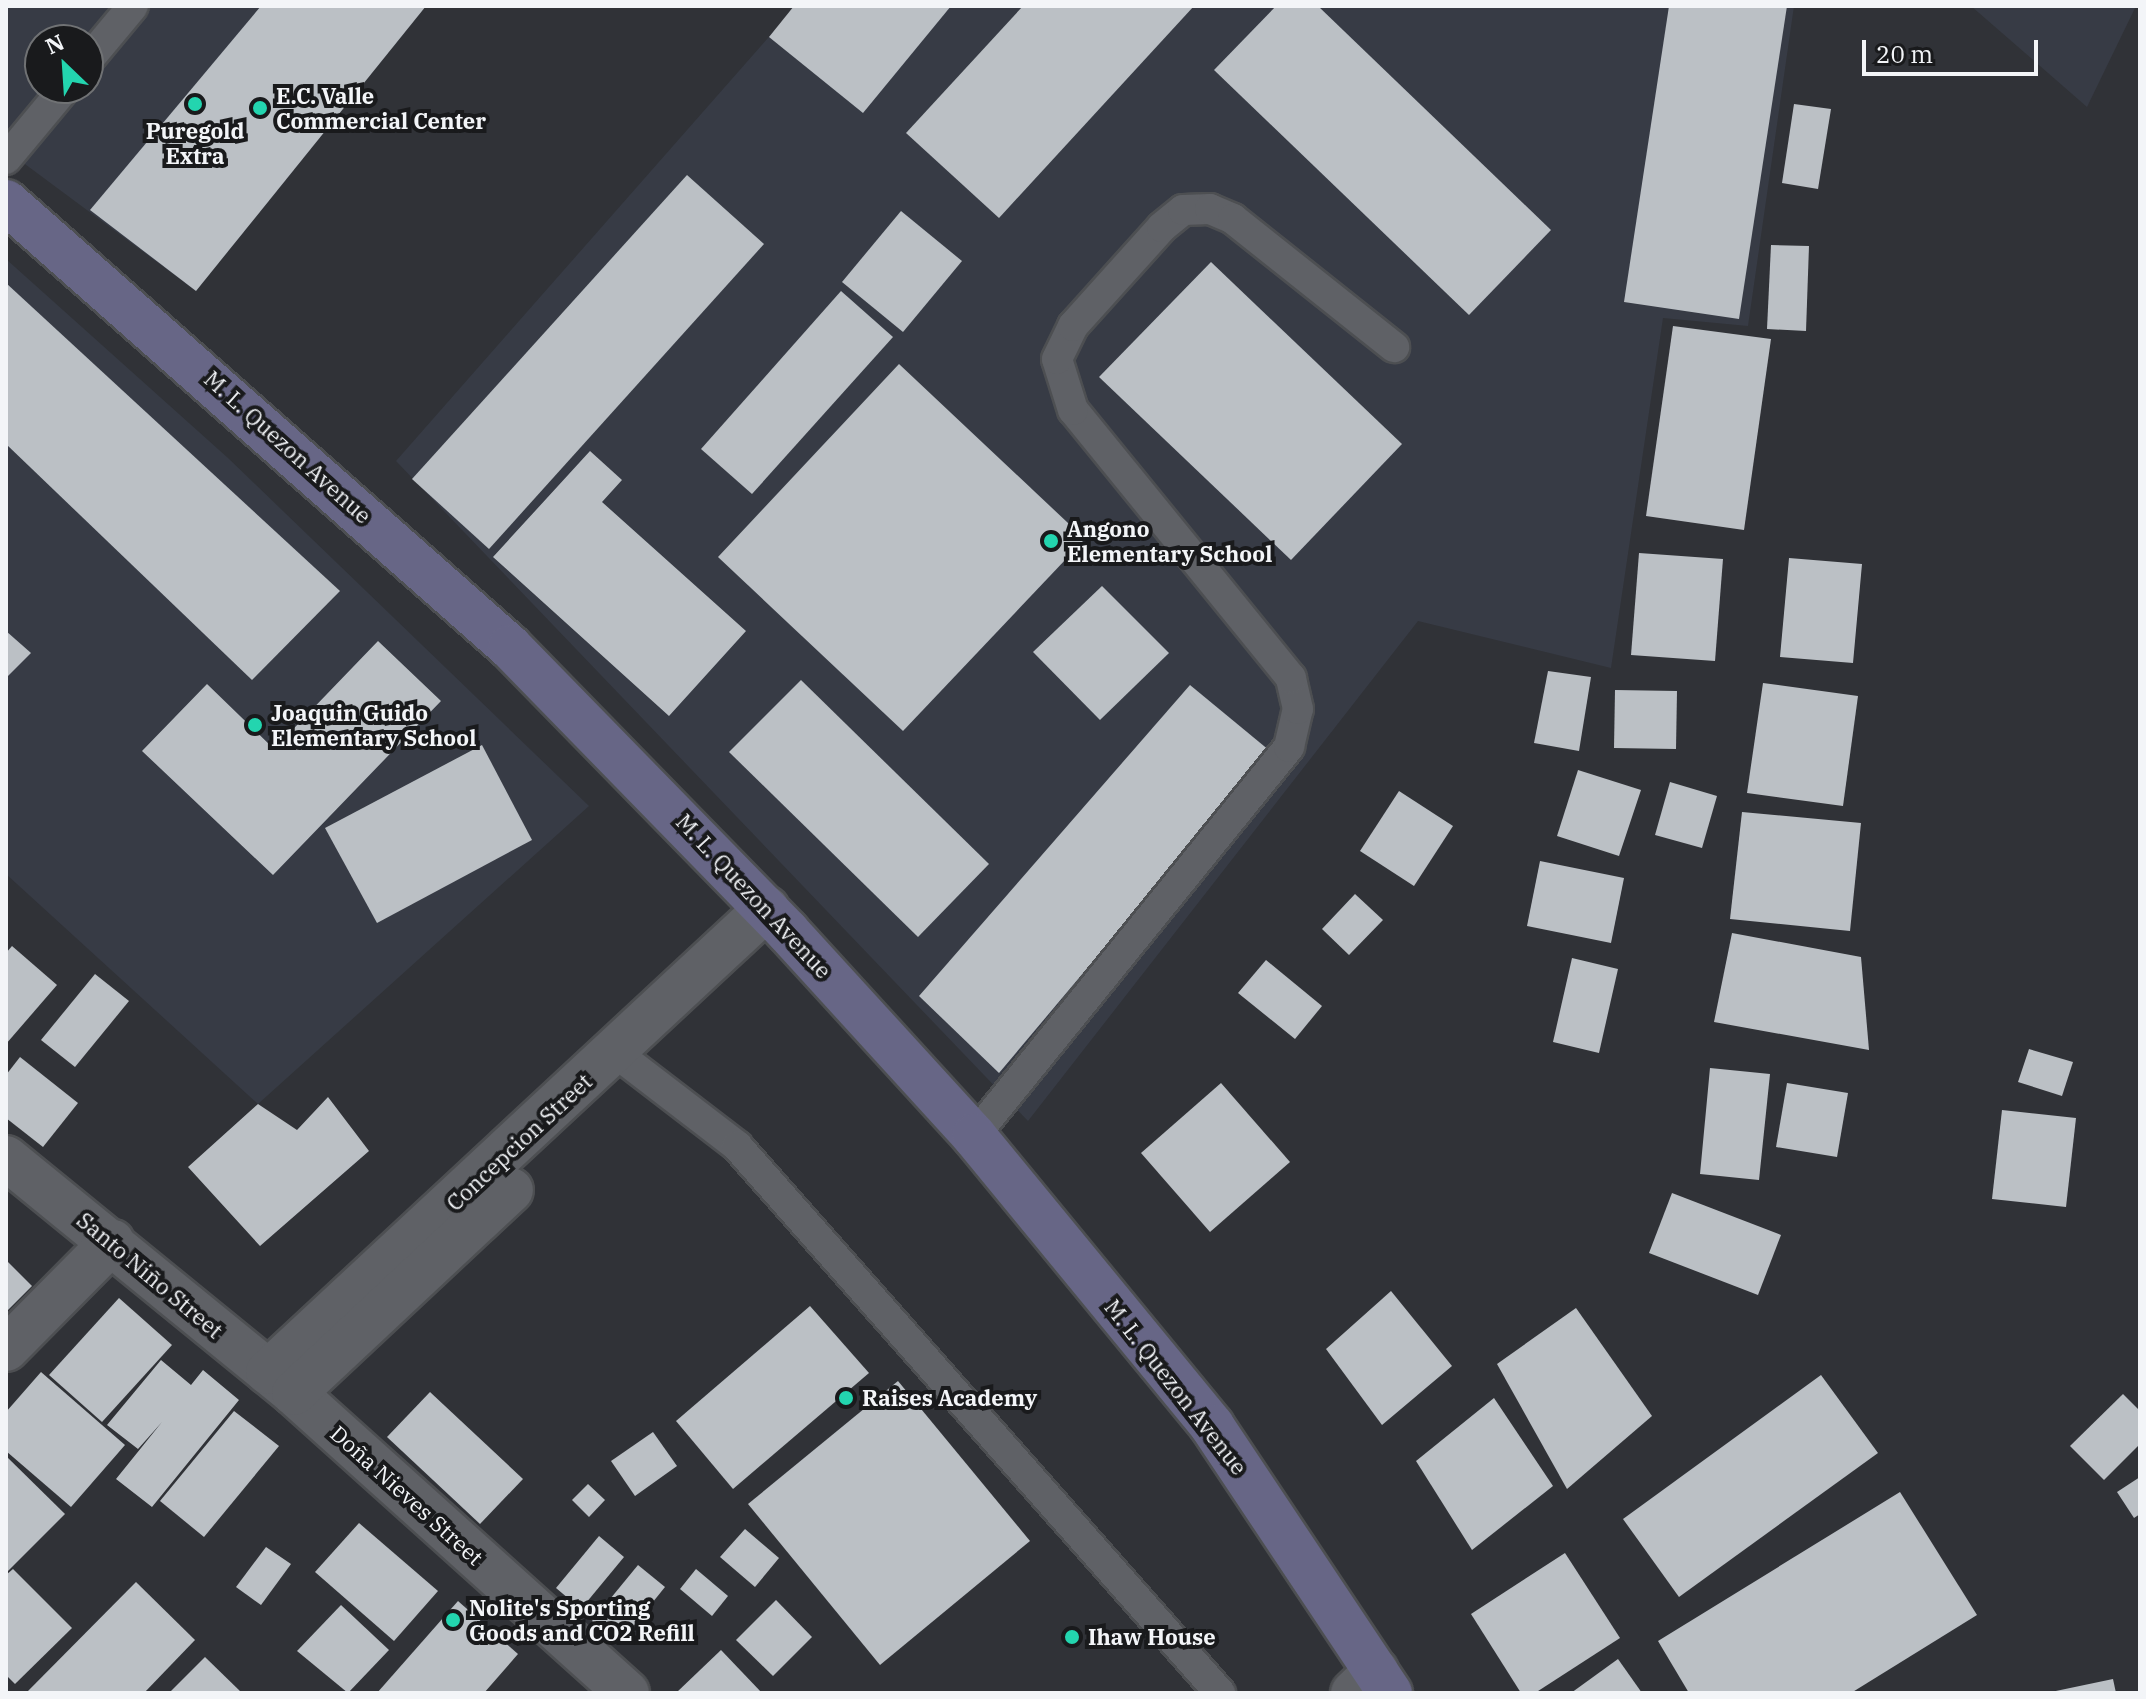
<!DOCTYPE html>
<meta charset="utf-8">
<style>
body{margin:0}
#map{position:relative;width:2146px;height:1699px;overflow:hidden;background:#303237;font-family:"IBM Plex Serif",serif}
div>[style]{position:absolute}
.built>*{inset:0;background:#373b45}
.building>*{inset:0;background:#bbc0c5}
.roads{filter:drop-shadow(2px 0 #4d4f52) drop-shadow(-2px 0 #4d4f52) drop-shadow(0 2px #4d4f52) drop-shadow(0 -2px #4d4f52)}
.lane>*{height:30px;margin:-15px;padding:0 15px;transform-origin:15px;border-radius:15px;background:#5f6166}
.street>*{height:44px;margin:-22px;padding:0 22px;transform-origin:22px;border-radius:22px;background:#5f6166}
.secondary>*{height:44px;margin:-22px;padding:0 22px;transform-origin:22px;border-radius:22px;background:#676686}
.dots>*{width:22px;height:22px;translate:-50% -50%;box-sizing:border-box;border:4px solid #191a1c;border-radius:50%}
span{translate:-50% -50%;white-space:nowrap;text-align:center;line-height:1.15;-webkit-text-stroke:8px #191a1c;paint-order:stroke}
.poi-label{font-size:22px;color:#f3f5f8;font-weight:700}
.left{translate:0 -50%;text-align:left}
.street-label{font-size:22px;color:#f3f5f8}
.frame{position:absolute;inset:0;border:8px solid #f3f5f8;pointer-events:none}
.north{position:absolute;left:24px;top:24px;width:80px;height:80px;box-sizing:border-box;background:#191a1c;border:2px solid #707274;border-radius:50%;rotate:335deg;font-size:22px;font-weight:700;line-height:32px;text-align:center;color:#f3f5f8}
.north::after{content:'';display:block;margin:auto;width:28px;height:36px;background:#23d5af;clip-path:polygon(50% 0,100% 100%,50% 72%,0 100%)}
.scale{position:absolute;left:1862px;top:40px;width:176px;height:36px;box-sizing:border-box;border:4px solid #f3f5f8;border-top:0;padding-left:10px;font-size:24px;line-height:28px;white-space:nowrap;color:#f3f5f8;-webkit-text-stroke:6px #191a1c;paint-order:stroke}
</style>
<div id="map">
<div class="built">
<div style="clip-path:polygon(evenodd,6px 6px,426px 6px,196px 291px,6px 150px,6px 6px,40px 40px,88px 40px,88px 88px,40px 88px,40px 40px)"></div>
<div style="clip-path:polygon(796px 6px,1794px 6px,1748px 326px,1663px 318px,1611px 668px,1418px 621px,1028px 1121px,396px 461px)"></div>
<div style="clip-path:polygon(1971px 6px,2136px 6px,2087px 107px)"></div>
<div style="clip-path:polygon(6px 259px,228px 458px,589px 806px,258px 1104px,6px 874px)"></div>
</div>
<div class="building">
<div style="clip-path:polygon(261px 6px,426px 6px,196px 291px,90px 210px)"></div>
<div style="clip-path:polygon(794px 6px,951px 6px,863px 113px,769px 37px)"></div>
<div style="clip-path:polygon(1023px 6px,1194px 6px,999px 218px,906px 133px)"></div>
<div style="clip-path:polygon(1276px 6px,1318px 6px,1551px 230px,1469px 315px,1214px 70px)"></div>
<div style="clip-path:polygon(1669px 6px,1787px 6px,1739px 319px,1624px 302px)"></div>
<div style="clip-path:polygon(1794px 104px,1831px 109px,1818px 189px,1782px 183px)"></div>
<div style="clip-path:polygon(687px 175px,764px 244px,489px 549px,412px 479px)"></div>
<div style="clip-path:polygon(901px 211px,962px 261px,903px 332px,842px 282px)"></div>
<div style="clip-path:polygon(1771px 245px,1809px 246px,1806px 331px,1767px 329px)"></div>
<div style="clip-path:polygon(1211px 262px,1402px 444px,1291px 560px,1099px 377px)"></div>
<div style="clip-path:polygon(6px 283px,340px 591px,252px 680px,6px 444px)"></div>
<div style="clip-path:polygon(841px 291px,893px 337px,752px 494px,701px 449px)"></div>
<div style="clip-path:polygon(1673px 326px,1771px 339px,1744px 530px,1646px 516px)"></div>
<div style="clip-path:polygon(899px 364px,1085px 539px,903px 731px,718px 557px)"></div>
<div style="clip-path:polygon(590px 451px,622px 480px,602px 502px,746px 631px,669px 716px,493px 557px)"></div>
<div style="clip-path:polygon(1639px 553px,1723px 559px,1715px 661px,1631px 655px)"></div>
<div style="clip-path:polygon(1789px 558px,1862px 564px,1853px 663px,1780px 657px)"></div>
<div style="clip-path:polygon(1102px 586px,1169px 653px,1100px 720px,1033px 652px)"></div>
<div style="clip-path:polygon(6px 631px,31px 653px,6px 678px)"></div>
<div style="clip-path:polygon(378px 641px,441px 701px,273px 875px,142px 751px,207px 684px,274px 749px)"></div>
<div style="clip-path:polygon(1548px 671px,1591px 677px,1579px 751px,1534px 743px)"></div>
<div style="clip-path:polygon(801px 680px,989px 864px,918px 937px,729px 752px)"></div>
<div style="clip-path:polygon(1763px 683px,1858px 696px,1843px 806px,1747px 793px)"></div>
<div style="clip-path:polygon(1190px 685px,1270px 751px,999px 1073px,919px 996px)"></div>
<div style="clip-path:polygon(1615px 690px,1677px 691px,1676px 749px,1614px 748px)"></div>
<div style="clip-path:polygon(482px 745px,532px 840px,377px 923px,325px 828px)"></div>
<div style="clip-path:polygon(1578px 770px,1641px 790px,1619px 856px,1557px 836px)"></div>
<div style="clip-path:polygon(1670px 782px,1717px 796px,1702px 848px,1655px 835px)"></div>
<div style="clip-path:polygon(1399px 791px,1453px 826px,1414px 886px,1360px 851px)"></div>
<div style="clip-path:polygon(1742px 812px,1861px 823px,1850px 931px,1730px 919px)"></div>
<div style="clip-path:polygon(1540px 861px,1624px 878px,1611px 943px,1527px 926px)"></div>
<div style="clip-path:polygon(1355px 894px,1383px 920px,1349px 955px,1322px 929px)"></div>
<div style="clip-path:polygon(1732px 933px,1861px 957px,1869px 1050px,1714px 1022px)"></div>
<div style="clip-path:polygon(12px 946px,57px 985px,6px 1044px,6px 953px)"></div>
<div style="clip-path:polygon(1572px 958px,1618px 969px,1599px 1053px,1553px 1042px)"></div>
<div style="clip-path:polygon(1266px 960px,1322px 1006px,1295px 1039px,1238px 993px)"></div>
<div style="clip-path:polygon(95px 974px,129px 1001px,75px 1067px,41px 1040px)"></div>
<div style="clip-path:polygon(2029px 1049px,2073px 1062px,2062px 1096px,2018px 1082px)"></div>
<div style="clip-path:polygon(20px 1057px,78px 1103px,43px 1147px,6px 1118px,6px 1075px)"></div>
<div style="clip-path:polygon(1710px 1068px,1770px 1074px,1759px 1180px,1700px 1174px)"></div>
<div style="clip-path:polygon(1221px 1083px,1290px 1162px,1210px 1232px,1141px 1153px)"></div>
<div style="clip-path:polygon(1787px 1083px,1848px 1093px,1837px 1157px,1776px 1147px)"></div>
<div style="clip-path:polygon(328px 1097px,369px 1151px,260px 1246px,188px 1167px,258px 1104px,297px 1130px)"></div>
<div style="clip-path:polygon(2002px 1110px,2076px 1118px,2066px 1207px,1992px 1199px)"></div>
<div style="clip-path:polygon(1672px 1193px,1781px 1235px,1758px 1295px,1649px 1253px)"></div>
<div style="clip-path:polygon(6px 1260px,32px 1286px,6px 1312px)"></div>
<div style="clip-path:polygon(1391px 1291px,1452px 1366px,1382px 1425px,1326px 1349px)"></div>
<div style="clip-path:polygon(119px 1298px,172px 1345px,102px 1422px,49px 1375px)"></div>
<div style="clip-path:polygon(810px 1306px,869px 1373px,733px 1489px,676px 1421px)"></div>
<div style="clip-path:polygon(1576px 1308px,1652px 1416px,1567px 1489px,1497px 1364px)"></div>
<div style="clip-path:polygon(161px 1360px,191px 1385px,203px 1370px,239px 1400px,152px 1507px,116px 1479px,162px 1422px,138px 1449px,107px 1425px)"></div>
<div style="clip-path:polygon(41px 1372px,125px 1445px,71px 1507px,6px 1451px,6px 1412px)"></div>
<div style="clip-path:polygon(1821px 1375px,1878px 1453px,1679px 1597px,1623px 1519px)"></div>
<div style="clip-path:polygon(898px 1381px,1030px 1541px,880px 1665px,748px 1504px)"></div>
<div style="clip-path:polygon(430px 1392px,523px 1479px,480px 1524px,387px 1437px)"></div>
<div style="clip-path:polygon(2123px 1394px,2140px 1411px,2140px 1444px,2104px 1480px,2070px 1446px)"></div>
<div style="clip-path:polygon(1494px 1398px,1553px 1486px,1472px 1550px,1416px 1461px)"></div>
<div style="clip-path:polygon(234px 1411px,279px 1446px,204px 1537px,160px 1501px)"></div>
<div style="clip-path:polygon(653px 1432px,677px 1466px,635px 1496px,611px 1461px)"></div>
<div style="clip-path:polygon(6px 1456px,65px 1514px,6px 1573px)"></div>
<div style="clip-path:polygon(2140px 1477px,2140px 1514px,2134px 1518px,2117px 1492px)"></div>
<div style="clip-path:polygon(588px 1484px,605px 1500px,589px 1517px,572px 1500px)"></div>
<div style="clip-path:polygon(1900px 1492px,1977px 1615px,1851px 1693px,1689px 1693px,1658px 1641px)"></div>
<div style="clip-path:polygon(359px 1523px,438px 1591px,394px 1641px,315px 1572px)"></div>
<div style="clip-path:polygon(745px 1529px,779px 1558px,755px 1587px,720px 1557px)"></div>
<div style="clip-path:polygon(599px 1536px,624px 1557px,581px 1609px,556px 1588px)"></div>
<div style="clip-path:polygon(266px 1547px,291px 1564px,261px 1605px,236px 1587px)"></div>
<div style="clip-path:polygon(1565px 1553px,1620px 1638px,1535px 1693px,1521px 1693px,1471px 1614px)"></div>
<div style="clip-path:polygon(638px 1565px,665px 1587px,619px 1644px,592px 1621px)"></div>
<div style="clip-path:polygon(13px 1569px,72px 1628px,15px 1684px,6px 1675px,6px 1575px)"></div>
<div style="clip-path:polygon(696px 1569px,728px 1596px,712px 1616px,680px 1589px)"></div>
<div style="clip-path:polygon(136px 1582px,195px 1640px,144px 1693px,26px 1693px)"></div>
<div style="clip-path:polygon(776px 1600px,812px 1637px,773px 1676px,736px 1640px)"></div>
<div style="clip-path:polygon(458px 1601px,518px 1654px,484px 1693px,377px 1693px)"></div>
<div style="clip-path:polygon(341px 1605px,389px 1650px,348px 1693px,297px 1651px)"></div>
<div style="clip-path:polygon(721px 1650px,762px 1693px,676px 1693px)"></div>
<div style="clip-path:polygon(205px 1657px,242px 1693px,169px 1693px)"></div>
<div style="clip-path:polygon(1618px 1659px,1642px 1693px,1571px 1693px)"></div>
<div style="clip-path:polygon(2113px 1679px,2116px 1693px,2051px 1693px,2051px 1692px)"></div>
</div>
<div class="roads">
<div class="lane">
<div style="left:88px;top:60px;width:70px;rotate:-50.2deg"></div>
<div style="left:6px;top:159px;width:92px;rotate:-50.3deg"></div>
<div style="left:616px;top:1053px;width:153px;rotate:37.5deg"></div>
<div style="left:737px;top:1146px;width:730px;rotate:48.56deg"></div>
<div style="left:974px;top:1136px;width:501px;rotate:-51deg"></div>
<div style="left:1289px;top:747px;width:39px;rotate:-77deg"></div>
<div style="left:1298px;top:709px;width:32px;rotate:-103deg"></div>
<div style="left:1291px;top:678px;width:345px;rotate:-129.1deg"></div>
<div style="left:1073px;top:410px;width:53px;rotate:-107.4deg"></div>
<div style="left:1057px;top:359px;width:37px;rotate:-64deg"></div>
<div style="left:1073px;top:326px;width:133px;rotate:-48deg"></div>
<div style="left:1162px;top:227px;width:27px;rotate:-39deg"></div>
<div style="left:1183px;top:210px;width:27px;rotate:-2deg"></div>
<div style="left:1210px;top:209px;width:25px;rotate:23deg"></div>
<div style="left:1233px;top:219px;width:206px;rotate:38.5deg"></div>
</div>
<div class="street">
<div style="left:6px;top:1158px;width:372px;rotate:39.2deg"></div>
<div style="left:294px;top:1393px;width:448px;rotate:42deg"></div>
<div style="left:6px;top:1349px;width:151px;rotate:-45.3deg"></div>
<div style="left:268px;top:1372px;width:681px;rotate:-42.92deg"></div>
<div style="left:294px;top:1393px;width:297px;rotate:-43.1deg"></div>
<div style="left:1353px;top:1693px;width:32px;rotate:-44deg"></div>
</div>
<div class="secondary">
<div style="left:6px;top:202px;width:672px;rotate:41.44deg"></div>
<div style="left:510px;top:647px;width:397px;rotate:45.7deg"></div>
<div style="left:787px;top:931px;width:277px;rotate:47.6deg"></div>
<div style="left:974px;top:1136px;width:375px;rotate:50.6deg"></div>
<div style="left:1212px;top:1426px;width:321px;rotate:56.3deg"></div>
</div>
</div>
<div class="dots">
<div style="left:195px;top:104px;background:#23d5af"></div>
<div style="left:260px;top:108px;background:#23d5af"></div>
<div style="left:1051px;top:541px;background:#23d5af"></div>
<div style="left:255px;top:725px;background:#23d5af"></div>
<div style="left:846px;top:1398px;background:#23d5af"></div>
<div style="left:453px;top:1620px;background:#23d5af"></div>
<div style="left:1072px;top:1637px;background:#23d5af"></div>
</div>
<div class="poi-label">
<span class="left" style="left:276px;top:108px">E.C. Valle<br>Commercial Center</span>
<span style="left:195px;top:143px">Puregold<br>Extra</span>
<span class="left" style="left:1067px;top:541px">Angono<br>Elementary School</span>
<span class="left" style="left:271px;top:725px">Joaquin Guido<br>Elementary School</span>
<span class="left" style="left:862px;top:1398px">Raises Academy</span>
<span class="left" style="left:469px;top:1620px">Nolite's Sporting<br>Goods and CO2 Refill</span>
<span class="left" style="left:1088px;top:1637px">Ihaw House</span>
</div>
<div class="street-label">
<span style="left:288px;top:447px;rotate:42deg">M. L. Quezon Avenue</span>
<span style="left:754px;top:896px;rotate:47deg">M. L. Quezon Avenue</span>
<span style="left:519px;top:1142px;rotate:-43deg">Concepcion Street</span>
<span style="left:150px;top:1275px;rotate:40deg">Santo Niño Street</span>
<span style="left:1176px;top:1387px;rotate:52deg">M. L. Quezon Avenue</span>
<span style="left:407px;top:1495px;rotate:42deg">Doña Nieves Street</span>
</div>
<div class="frame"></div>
<div class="north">N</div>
<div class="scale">20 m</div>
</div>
